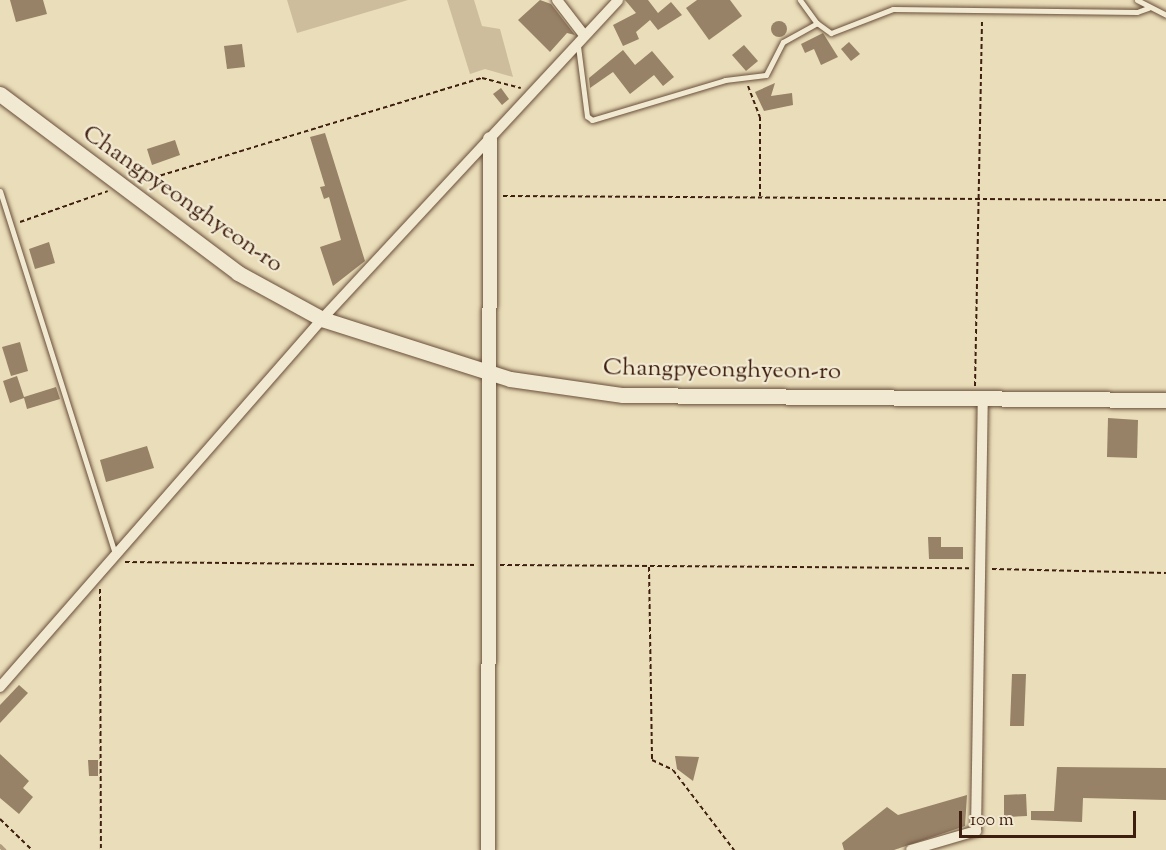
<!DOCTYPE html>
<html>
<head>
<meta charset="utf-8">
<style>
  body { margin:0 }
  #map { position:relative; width:1166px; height:850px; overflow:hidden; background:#eaddb9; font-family:"Sorts Mill Goudy",serif }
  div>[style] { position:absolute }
  .green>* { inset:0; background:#cdbd9c }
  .stream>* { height:4px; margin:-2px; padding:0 2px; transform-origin:2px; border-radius:2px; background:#b09c7f }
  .building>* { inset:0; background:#978167 }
  .round { border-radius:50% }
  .path>* { height:2px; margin-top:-1px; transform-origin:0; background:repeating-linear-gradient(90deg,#3e1e0e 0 4.5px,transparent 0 7.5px) }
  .roads { filter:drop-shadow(0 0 2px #694e39) drop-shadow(0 0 2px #694e39) }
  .service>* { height:5px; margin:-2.5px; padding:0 2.5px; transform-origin:2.5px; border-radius:2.5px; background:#f1e9d2 }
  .minor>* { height:10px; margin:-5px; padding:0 5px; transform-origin:5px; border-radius:5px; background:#f1e9d2 }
  .tertiary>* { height:14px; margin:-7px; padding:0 7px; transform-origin:7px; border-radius:7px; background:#f1e9d2 }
  .secondary>* { height:15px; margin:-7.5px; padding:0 7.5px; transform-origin:7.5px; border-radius:7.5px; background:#f1e9d2 }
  span { translate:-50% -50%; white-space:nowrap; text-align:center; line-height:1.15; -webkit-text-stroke:4.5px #f1e9d2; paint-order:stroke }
  .street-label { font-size:24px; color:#3e1e0e }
  .scale { position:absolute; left:959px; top:811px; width:177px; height:27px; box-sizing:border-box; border:3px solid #3e1e0e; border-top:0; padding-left:8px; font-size:18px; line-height:21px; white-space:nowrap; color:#3e1e0e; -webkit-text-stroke:4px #f1e9d2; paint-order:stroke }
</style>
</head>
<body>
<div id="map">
  <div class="green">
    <div style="clip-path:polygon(287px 0,408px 0,297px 33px)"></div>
    <div style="clip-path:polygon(447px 0,474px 0,482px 26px,500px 29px,513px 77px,485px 69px,470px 74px)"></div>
  </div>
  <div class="stream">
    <div style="left:0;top:846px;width:6px;rotate:45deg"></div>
  </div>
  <div class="building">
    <div style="clip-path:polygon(10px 0,43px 0,47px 14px,16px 22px)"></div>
    <div style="clip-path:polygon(540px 0,551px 4px,575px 35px,567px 33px,550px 52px,518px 20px)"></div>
    <div style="clip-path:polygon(625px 0,648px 0,658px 13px,671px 2px,682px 15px,658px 30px,650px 20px,636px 32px,639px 39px,623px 46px,613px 25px,636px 13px)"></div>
    <div style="clip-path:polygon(697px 0,730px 0,742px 16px,709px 40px,686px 8px)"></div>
    <div class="round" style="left:771px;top:21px;width:16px;height:16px"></div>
    <div style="clip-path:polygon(823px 33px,838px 57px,821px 65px,814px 49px,805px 53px,801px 44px)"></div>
    <div style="clip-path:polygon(849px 42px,860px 54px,851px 61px,841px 49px)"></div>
    <div style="clip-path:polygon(242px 44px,245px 67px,227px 69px,224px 46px)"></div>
    <div style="clip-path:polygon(744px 45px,758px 61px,746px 71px,732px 55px)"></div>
    <div style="clip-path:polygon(623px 50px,635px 65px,652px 51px,674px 77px,663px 86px,654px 75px,630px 94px,613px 72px,590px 88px,589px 78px)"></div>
    <div style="clip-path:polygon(775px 83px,771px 96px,792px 93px,793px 105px,764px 111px,755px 92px)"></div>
    <div style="clip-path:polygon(501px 88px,509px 99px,502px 105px,493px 94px)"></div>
    <div style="clip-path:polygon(325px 133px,365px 261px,333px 286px,320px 247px,341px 240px,329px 197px,324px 199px,320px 187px,325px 186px,310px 137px)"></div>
    <div style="clip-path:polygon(175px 140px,180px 155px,152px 165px,147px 149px)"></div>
    <div style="clip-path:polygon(49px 242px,55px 263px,35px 269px,29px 249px)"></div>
    <div style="clip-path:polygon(20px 342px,28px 371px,11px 376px,2px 347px)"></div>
    <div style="clip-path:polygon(17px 376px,24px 397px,56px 387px,60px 399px,27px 409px,24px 398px,10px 403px,3px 381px)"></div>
    <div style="clip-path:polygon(1108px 418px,1138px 420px,1137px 458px,1107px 457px)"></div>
    <div style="clip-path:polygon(147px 446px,154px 468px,106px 482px,100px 460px)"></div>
    <div style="clip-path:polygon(928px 537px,941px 537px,941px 547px,963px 547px,963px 559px,929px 559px)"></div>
    <div style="clip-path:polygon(1012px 674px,1026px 674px,1024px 726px,1010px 726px)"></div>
    <div style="clip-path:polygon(19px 685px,28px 693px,0 723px,0 705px)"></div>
    <div style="clip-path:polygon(0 754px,29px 781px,23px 788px,33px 797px,19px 814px,0 798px)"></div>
    <div style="clip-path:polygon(675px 756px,699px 757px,693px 781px,677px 769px)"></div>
    <div style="clip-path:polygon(88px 760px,98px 760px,98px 776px,89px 776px)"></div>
    <div style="clip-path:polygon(1057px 767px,1166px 768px,1166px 800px,1083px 798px,1082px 822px,1031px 820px,1031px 811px,1054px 811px)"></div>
    <div style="clip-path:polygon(1026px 794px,1027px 816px,1004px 817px,1004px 795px)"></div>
    <div style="clip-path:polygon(967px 795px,965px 826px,894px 850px,844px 850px,842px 843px,887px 807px,898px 815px)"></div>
  </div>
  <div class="path">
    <div style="left:748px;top:86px;width:33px;rotate:69deg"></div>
    <div style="left:760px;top:117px;width:80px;rotate:90deg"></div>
    <div style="left:139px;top:182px;width:358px;rotate:-16.9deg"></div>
    <div style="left:482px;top:78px;width:40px;rotate:14.4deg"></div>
    <div style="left:503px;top:196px;width:663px;rotate:0.35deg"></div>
    <div style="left:20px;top:222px;width:93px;rotate:-19.4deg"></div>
    <div style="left:975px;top:386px;width:367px;rotate:-88.9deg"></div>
    <div style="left:125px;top:562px;width:352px;rotate:0.5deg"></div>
    <div style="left:500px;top:565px;width:469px;rotate:0.4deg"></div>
    <div style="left:649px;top:567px;width:193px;rotate:89.1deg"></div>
    <div style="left:652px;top:760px;width:23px;rotate:25deg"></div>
    <div style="left:673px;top:770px;width:101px;rotate:52.7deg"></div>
    <div style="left:992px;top:569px;width:174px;rotate:1.3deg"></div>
    <div style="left:100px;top:589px;width:261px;rotate:89.8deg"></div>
    <div style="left:0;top:819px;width:45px;rotate:44.1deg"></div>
  </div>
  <div class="roads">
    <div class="service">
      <div style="left:800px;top:0;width:29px;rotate:54deg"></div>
      <div style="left:1137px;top:0;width:33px;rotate:27deg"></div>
      <div style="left:578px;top:46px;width:71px;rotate:82.7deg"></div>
      <div style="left:587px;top:116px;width:6px;rotate:39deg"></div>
      <div style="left:592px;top:120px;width:139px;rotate:-16.7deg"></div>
      <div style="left:725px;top:80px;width:41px;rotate:-7deg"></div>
      <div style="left:766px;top:75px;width:37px;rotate:-63deg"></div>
      <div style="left:783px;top:42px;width:39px;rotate:-29deg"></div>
      <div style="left:817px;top:23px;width:17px;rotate:36deg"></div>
      <div style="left:831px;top:33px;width:66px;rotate:-21.2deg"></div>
      <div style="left:893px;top:9px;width:244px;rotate:0.7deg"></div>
      <div style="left:1137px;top:12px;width:12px;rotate:-20deg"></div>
      <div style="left:0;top:191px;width:381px;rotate:72.4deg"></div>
    </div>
    <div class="minor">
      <div style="left:557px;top:0;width:44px;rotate:52.4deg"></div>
      <div style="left:0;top:687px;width:489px;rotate:-48.8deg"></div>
      <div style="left:322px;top:319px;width:435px;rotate:-47.1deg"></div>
      <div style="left:911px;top:850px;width:68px;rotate:-16.3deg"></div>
      <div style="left:976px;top:831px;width:435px;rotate:-89.1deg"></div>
    </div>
    <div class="tertiary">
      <div style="left:488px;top:850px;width:711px;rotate:-89.84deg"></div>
    </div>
    <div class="secondary">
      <div style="left:0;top:94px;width:298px;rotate:36.9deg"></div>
      <div style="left:238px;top:273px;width:96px;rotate:28.7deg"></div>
      <div style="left:322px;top:319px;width:197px;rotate:17.7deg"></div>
      <div style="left:510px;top:379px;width:114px;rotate:8.1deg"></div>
      <div style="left:623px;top:395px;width:543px;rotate:0.53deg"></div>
    </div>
  </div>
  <div class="street-label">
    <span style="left:182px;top:200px;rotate:35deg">Changpyeonghyeon-ro</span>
    <span style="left:722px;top:371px;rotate:1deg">Changpyeonghyeon-ro</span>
  </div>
  <div class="scale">100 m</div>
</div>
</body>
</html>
